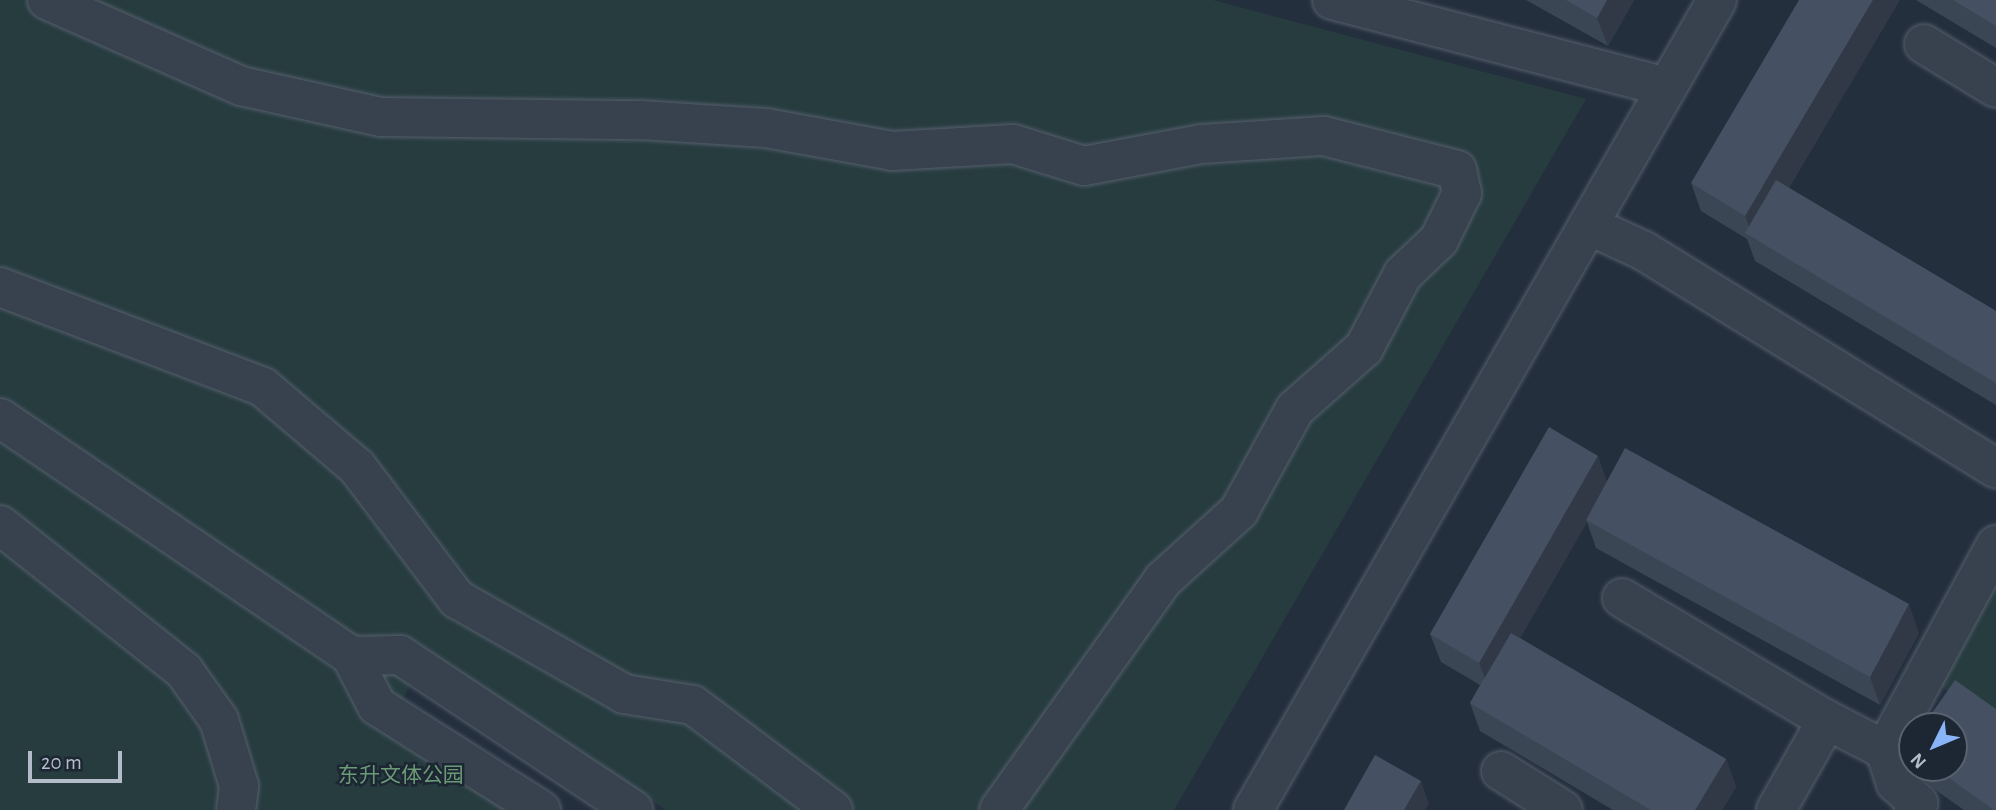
<!DOCTYPE html>
<html>
<head>
<meta charset="utf-8">
<style>
  body { margin:0 }
  #map { position:relative; width:1996px; height:810px; overflow:hidden; background:#242f3e; font-family:"Alegreya Sans","Noto Sans SC",sans-serif }
  div>[style] { position:absolute }
  .green>* { inset:0; background:#263c3f }
  .roads { filter:drop-shadow(0 0 2px #565f6c) drop-shadow(0 0 2px #565f6c) }
  .minor>* { height:38px; margin:-19px; padding:0 19px; transform-origin:19px; border-radius:19px; background:#38414e }
  .wall>* { inset:0; background:#3b4654 }
  .shaded-wall>* { inset:0; background:#303945 }
  .building>* { inset:0; background:#455162 }
  span { translate:-50% -50%; white-space:nowrap; text-align:center; line-height:1.15; -webkit-text-stroke:5px #1d2633; paint-order:stroke }
  .park-label { font-size:21px; color:#6b9a76 }
  .north { position:absolute; left:1898px; top:712px; width:70px; height:70px; box-sizing:border-box; background:#1d2633; border:2px solid #59626f; border-radius:50%; rotate:227deg; font-size:19px; font-weight:700; line-height:28px; text-align:center; color:#b4bcc9 }
  .north::after { content:''; display:block; margin:auto; width:24px; height:32px; background:#8ab4f8; clip-path:polygon(50% 0,100% 100%,50% 72%,0 100%) }
  .scale { position:absolute; left:28px; top:751px; width:94px; height:32px; box-sizing:border-box; border:4px solid #b4bcc9; border-top:0; padding-left:9px; font-size:21px; line-height:24px; white-space:nowrap; color:#b4bcc9; -webkit-text-stroke:5px #1d2633; paint-order:stroke }
</style>
</head>
<body>
<div id="map">
  <div class="green">
    <div style="clip-path:polygon(0 0,1213px 0,1586px 99px,1174px 810px,666px 810px,426px 656px,389px 725px,520px 810px,0 810px)"></div>
    <div style="clip-path:polygon(1996px 584px,1996px 723px,1940px 686px)"></div>
  </div>
  <div class="roads">
    <div class="minor">
      <div style="left:47px;top:0;width:212px;rotate:23.9deg"></div>
      <div style="left:241px;top:86px;width:143px;rotate:12.5deg"></div>
      <div style="left:381px;top:117px;width:260px;rotate:0.7deg"></div>
      <div style="left:641px;top:120px;width:125px;rotate:3.7deg"></div>
      <div style="left:766px;top:128px;width:128px;rotate:10.3deg"></div>
      <div style="left:892px;top:151px;width:121px;rotate:-3.3deg"></div>
      <div style="left:1013px;top:144px;width:74px;rotate:17.2deg"></div>
      <div style="left:1084px;top:166px;width:120px;rotate:-10.6deg"></div>
      <div style="left:1202px;top:144px;width:122px;rotate:-3.8deg"></div>
      <div style="left:1324px;top:136px;width:137px;rotate:14.3deg"></div>
      <div style="left:1457px;top:170px;width:24px;rotate:78deg"></div>
      <div style="left:1462px;top:193px;width:52px;rotate:116.1deg"></div>
      <div style="left:1439px;top:240px;width:50px;rotate:136.6deg"></div>
      <div style="left:1403px;top:274px;width:84px;rotate:117.8deg"></div>
      <div style="left:1364px;top:348px;width:92px;rotate:138.5deg"></div>
      <div style="left:1295px;top:409px;width:116px;rotate:118.8deg"></div>
      <div style="left:1239px;top:511px;width:103px;rotate:137.8deg"></div>
      <div style="left:1163px;top:580px;width:282px;rotate:125.5deg"></div>
      <div style="left:1332px;top:0;width:346px;rotate:14.6deg"></div>
      <div style="left:1924px;top:44px;width:84px;rotate:31.4deg"></div>
      <div style="left:1588px;top:225px;width:62px;rotate:24.9deg"></div>
      <div style="left:1644px;top:251px;width:414px;rotate:31.7deg"></div>
      <div style="left:0;top:287px;width:281px;rotate:20.8deg"></div>
      <div style="left:263px;top:387px;width:123px;rotate:40.4deg"></div>
      <div style="left:357px;top:467px;width:166px;rotate:52.9deg"></div>
      <div style="left:457px;top:599px;width:192px;rotate:29.6deg"></div>
      <div style="left:624px;top:694px;width:70px;rotate:9.1deg"></div>
      <div style="left:693px;top:705px;width:175px;rotate:36.9deg"></div>
      <div style="left:0;top:418px;width:424px;rotate:34.1deg"></div>
      <div style="left:0;top:525px;width:235px;rotate:38.4deg"></div>
      <div style="left:184px;top:671px;width:60px;rotate:54.5deg"></div>
      <div style="left:219px;top:720px;width:69px;rotate:73.1deg"></div>
      <div style="left:239px;top:786px;width:24px;rotate:97deg"></div>
      <div style="left:1622px;top:598px;width:239px;rotate:30.8deg"></div>
      <div style="left:1885px;top:750px;width:233px;rotate:-61.6deg"></div>
      <div style="left:1501px;top:771px;width:73px;rotate:32.2deg"></div>
      <div style="left:541px;top:810px;width:194px;rotate:-147.6deg"></div>
      <div style="left:377px;top:706px;width:56px;rotate:-117.5deg"></div>
      <div style="left:351px;top:656px;width:49px;rotate:-1.2deg"></div>
      <div style="left:400px;top:655px;width:280px;rotate:33.6deg"></div>
      <div style="left:1253px;top:810px;width:933px;rotate:-60.19deg"></div>
      <div style="left:1776px;top:810px;width:103px;rotate:-60.5deg"></div>
      <div style="left:1827px;top:720px;width:65px;rotate:27.3deg"></div>
      <div style="left:1885px;top:750px;width:35px;rotate:72deg"></div>
      <div style="left:1896px;top:783px;width:30px;rotate:42deg"></div>
      <div style="left:1918px;top:803px;width:8px;rotate:120deg"></div>
    </div>
  </div>
  <div class="wall">
    <div style="clip-path:polygon(1526px 0,1634px 0,1608px 46px)"></div>
    <div style="clip-path:polygon(1916px 0,1996px 0,1996px 48px)"></div>
    <div style="clip-path:polygon(1691px 183px,1789px 188px,1996px 311px,1996px 405px,1755px 261px,1747px 239px,1701px 211px)"></div>
    <div style="clip-path:polygon(1607px 481px,1919px 633px,1880px 705px,1596px 548px,1587px 522px,1520px 638px,1726px 759px,1736px 787px,1722px 810px,1613px 810px,1480px 731px,1470px 703px,1480px 685px,1441px 662px,1430px 634px)"></div>
    <div style="clip-path:polygon(1912px 741px,1912px 763px,1907px 749px)"></div>
    <div style="clip-path:polygon(1914px 768px,1954px 768px,1996px 810px,1964px 810px,1917px 777px)"></div>
  </div>
  <div class="shaded-wall">
    <div style="clip-path:polygon(1607px 0,1634px 0,1608px 46px,1597px 18px)"></div>
    <div style="clip-path:polygon(1873px 0,1900px 0,1758px 241px,1753px 238px,1745px 216px)"></div>
    <div style="clip-path:polygon(1598px 456px,1608px 484px,1586px 520px,1587px 522px,1490px 691px,1479px 663px)"></div>
    <div style="clip-path:polygon(1909px 604px,1919px 633px,1880px 705px,1870px 677px)"></div>
    <div style="clip-path:polygon(1726px 759px,1736px 787px,1722px 810px,1695px 810px)"></div>
    <div style="clip-path:polygon(1421px 781px,1429px 804px,1425px 810px,1404px 810px)"></div>
  </div>
  <div class="building">
    <div style="clip-path:polygon(1566px 0,1607px 0,1597px 18px)"></div>
    <div style="clip-path:polygon(1799px 0,1873px 0,1745px 216px,1691px 183px)"></div>
    <div style="clip-path:polygon(1953px 0,1996px 0,1996px 26px)"></div>
    <div style="clip-path:polygon(1776px 180px,1996px 311px,1996px 383px,1745px 233px)"></div>
    <div style="clip-path:polygon(1549px 427px,1598px 456px,1479px 663px,1430px 634px)"></div>
    <div style="clip-path:polygon(1625px 448px,1909px 604px,1870px 677px,1586px 520px)"></div>
    <div style="clip-path:polygon(1511px 633px,1726px 759px,1695px 810px,1651px 810px,1470px 703px)"></div>
    <div style="clip-path:polygon(1955px 680px,1996px 709px,1996px 810px,1994px 810px,1935px 768px,1954px 768px,1954px 726px,1923px 726px)"></div>
    <div style="clip-path:polygon(1912px 741px,1912px 752px,1907px 749px)"></div>
    <div style="clip-path:polygon(1375px 755px,1421px 781px,1404px 810px,1344px 810px)"></div>
  </div>
  <div class="park-label">
    <span style="left:401px;top:776px">东升文体公园</span>
  </div>
  <div class="north">N</div>
  <div class="scale">20 m</div>
</div>
</body>
</html>
